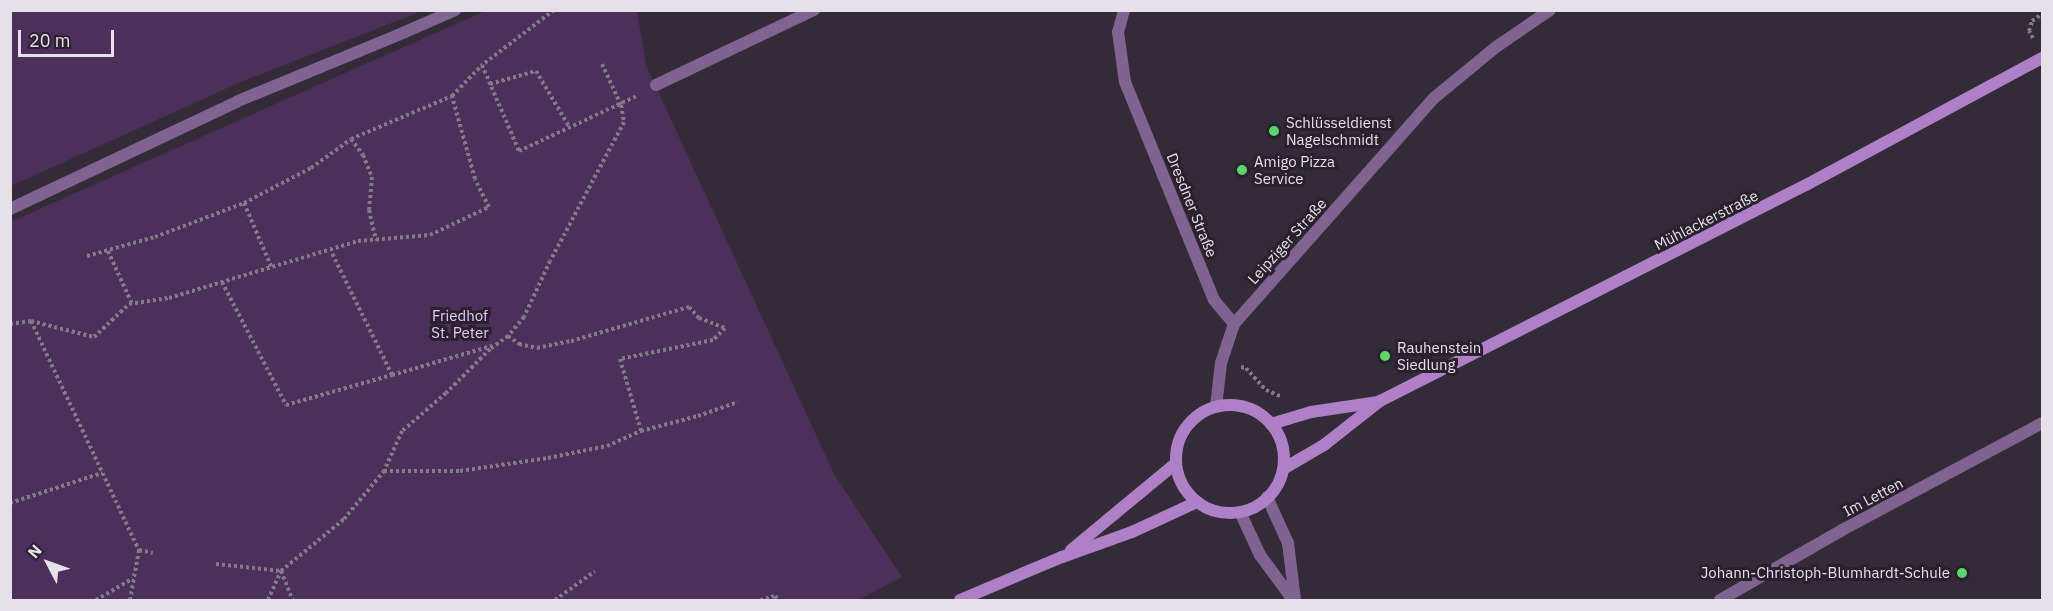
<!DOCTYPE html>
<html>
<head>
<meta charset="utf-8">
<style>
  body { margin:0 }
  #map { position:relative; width:2053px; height:611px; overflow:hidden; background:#332b37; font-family:"IBM Plex Sans",sans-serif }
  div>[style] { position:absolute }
  .green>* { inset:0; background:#4c2f5a }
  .path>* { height:4px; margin-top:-2px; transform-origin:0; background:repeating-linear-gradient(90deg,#827c86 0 3px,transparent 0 6px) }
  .lane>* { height:12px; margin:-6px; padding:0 6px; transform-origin:6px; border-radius:6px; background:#816391 }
  .street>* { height:12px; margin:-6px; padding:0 6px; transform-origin:6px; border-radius:6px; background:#816391 }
  .secondary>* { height:12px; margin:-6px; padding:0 6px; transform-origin:6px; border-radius:6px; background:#af7fc8 }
  .secondary>.ring { margin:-6px; padding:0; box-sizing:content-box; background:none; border:12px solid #af7fc8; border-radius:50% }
  .dots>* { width:16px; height:16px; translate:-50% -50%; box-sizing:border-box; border:3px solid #29212d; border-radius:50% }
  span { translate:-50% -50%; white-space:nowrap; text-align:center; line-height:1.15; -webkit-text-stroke:6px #29212d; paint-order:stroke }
  .poi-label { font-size:15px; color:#e6e1e9 }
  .left { translate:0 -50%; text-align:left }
  .right { translate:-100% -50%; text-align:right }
  .street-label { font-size:15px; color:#e6e1e9 }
  .park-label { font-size:15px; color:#e9c5fd }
  .frame { position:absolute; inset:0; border:12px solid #e6e1e9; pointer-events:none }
  .north { position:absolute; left:18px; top:533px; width:60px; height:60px; -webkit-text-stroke:4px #29212d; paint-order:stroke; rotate:311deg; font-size:16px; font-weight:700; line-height:24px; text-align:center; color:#e6e1e9 }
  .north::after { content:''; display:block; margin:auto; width:21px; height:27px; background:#e6e1e9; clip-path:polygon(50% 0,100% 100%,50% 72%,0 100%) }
  .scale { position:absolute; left:18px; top:30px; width:96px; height:27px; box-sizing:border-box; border:3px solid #e6e1e9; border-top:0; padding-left:8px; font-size:18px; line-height:21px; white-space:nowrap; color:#e6e1e9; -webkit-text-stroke:4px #29212d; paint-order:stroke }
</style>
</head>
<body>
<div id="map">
  <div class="green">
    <div style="clip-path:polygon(10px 11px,11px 10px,422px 11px,241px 82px,11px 186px)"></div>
    <div style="clip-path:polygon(485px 11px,637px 11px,646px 65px,834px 474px,902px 577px,858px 600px,11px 600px,10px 222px)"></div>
  </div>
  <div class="path">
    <div style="left:554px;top:10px;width:91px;rotate:142.6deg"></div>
    <div style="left:482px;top:65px;width:94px;rotate:66.7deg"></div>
    <div style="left:519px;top:151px;width:130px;rotate:-25deg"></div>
    <div style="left:2033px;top:38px;width:8px;rotate:-120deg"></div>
    <div style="left:2029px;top:31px;width:10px;rotate:-73deg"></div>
    <div style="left:2032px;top:21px;width:12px;rotate:-35deg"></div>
    <div style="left:602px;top:64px;width:45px;rotate:65.1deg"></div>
    <div style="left:621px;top:105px;width:17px;rotate:80deg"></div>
    <div style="left:624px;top:122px;width:157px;rotate:118deg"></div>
    <div style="left:550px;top:261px;width:62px;rotate:114.9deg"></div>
    <div style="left:524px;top:317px;width:25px;rotate:130deg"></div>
    <div style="left:508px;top:336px;width:14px;rotate:36deg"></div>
    <div style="left:519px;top:344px;width:18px;rotate:13deg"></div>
    <div style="left:537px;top:348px;width:35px;rotate:-12deg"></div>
    <div style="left:571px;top:341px;width:123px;rotate:-16.1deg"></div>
    <div style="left:689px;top:307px;width:15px;rotate:48deg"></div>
    <div style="left:699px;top:318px;width:28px;rotate:21deg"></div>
    <div style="left:725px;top:328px;width:17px;rotate:135deg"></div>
    <div style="left:713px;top:340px;width:95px;rotate:168.5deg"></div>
    <div style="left:620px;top:359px;width:75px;rotate:73.7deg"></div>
    <div style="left:641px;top:431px;width:59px;rotate:-14.7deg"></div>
    <div style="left:698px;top:416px;width:42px;rotate:-19.3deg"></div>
    <div style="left:490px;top:84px;width:48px;rotate:-15.8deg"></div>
    <div style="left:536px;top:71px;width:66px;rotate:59.2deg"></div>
    <div style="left:351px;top:139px;width:20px;rotate:53deg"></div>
    <div style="left:363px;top:155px;width:24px;rotate:68deg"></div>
    <div style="left:372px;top:177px;width:33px;rotate:95deg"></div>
    <div style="left:369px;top:210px;width:31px;rotate:77deg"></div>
    <div style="left:244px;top:203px;width:69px;rotate:66.8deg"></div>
    <div style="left:108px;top:251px;width:58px;rotate:65.6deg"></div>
    <div style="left:87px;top:256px;width:71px;rotate:-15.6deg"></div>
    <div style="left:155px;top:237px;width:95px;rotate:-20.9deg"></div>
    <div style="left:244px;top:203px;width:76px;rotate:-27.6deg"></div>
    <div style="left:311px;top:168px;width:49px;rotate:-35.9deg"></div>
    <div style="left:351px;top:139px;width:110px;rotate:-23.1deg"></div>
    <div style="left:452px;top:96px;width:43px;rotate:-45.9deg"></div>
    <div style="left:222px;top:282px;width:139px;rotate:62.5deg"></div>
    <div style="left:286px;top:405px;width:110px;rotate:-15.8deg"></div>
    <div style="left:392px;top:375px;width:138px;rotate:-116.2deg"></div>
    <div style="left:31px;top:321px;width:65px;rotate:14.3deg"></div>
    <div style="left:94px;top:337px;width:48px;rotate:-43.3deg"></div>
    <div style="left:129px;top:304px;width:40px;rotate:-8.5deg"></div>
    <div style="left:169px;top:298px;width:197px;rotate:-16.8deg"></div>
    <div style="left:358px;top:241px;width:72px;rotate:-4.8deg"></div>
    <div style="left:430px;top:235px;width:65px;rotate:-25.4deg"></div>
    <div style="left:489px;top:207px;width:31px;rotate:-117deg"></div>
    <div style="left:475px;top:179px;width:86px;rotate:-105.5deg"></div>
    <div style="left:10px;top:324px;width:21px;rotate:-8deg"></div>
    <div style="left:31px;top:321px;width:253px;rotate:64.8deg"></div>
    <div style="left:139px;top:550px;width:51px;rotate:100.2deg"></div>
    <div style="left:508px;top:336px;width:22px;rotate:144deg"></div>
    <div style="left:490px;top:349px;width:62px;rotate:135deg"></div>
    <div style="left:446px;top:393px;width:58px;rotate:139.2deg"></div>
    <div style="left:402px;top:431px;width:44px;rotate:114.2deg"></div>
    <div style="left:384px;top:471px;width:76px"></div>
    <div style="left:460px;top:471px;width:89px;rotate:-8.4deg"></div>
    <div style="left:548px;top:458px;width:60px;rotate:-11.5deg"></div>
    <div style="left:607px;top:446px;width:37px;rotate:-24deg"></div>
    <div style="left:1241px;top:367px;width:5px;rotate:11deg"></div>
    <div style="left:1246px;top:368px;width:30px;rotate:48deg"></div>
    <div style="left:1266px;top:390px;width:17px;rotate:24deg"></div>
    <div style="left:392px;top:375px;width:104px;rotate:-16.2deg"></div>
    <div style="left:10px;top:503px;width:97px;rotate:-18.1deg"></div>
    <div style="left:139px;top:550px;width:14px;rotate:12deg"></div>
    <div style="left:216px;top:564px;width:65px;rotate:6.1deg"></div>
    <div style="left:281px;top:571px;width:31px;rotate:68deg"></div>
    <div style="left:96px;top:600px;width:42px;rotate:-30.3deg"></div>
    <div style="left:268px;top:600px;width:32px;rotate:-66deg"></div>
    <div style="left:281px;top:571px;width:82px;rotate:-39.5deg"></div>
    <div style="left:344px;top:519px;width:62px;rotate:-50.2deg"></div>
    <div style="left:555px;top:600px;width:49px;rotate:-35.9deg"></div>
    <div style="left:760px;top:600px;width:16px;rotate:-15deg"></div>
    <div style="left:775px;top:596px;width:6px;rotate:45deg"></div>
  </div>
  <div class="lane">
    <div style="left:656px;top:85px;width:175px;rotate:-25.4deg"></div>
    <div style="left:10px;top:209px;width:252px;rotate:-25.3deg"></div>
    <div style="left:238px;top:101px;width:181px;rotate:-22.4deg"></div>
  </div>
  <div class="street">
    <div style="left:1124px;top:10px;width:23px;rotate:105deg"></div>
    <div style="left:1118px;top:32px;width:50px;rotate:82deg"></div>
    <div style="left:1125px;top:82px;width:235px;rotate:67.8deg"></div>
    <div style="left:1214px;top:300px;width:31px;rotate:50deg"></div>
    <div style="left:1234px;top:324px;width:41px;rotate:108.4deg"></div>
    <div style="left:1221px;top:363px;width:44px;rotate:96.5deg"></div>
    <div style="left:405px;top:32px;width:55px;rotate:-23.7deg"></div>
    <div style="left:1234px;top:324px;width:302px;rotate:-48.5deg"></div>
    <div style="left:1434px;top:98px;width:80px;rotate:-39.4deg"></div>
    <div style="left:1496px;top:47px;width:65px;rotate:-34.4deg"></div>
    <div style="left:1267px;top:497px;width:51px;rotate:65.5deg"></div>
    <div style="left:1288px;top:543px;width:57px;rotate:83deg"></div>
    <div style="left:1240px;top:512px;width:47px;rotate:65.1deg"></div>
    <div style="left:1260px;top:555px;width:56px;rotate:53.7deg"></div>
    <div style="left:1720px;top:600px;width:141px;rotate:-29.8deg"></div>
    <div style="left:1842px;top:530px;width:227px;rotate:-28.1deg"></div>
  </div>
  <div class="secondary">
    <div class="ring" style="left:1176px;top:405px;width:96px;height:96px"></div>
    <div style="left:1271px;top:424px;width:42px;rotate:-16.7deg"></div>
    <div style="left:1311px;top:412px;width:68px;rotate:-8.5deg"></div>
    <div style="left:1283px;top:469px;width:48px;rotate:-30.3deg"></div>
    <div style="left:1324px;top:445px;width:71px;rotate:-38.2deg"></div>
    <div style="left:1380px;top:401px;width:478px;rotate:-26.9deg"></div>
    <div style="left:1806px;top:185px;width:268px;rotate:-28.3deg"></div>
    <div style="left:1071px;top:550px;width:136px;rotate:-39.6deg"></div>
    <div style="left:960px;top:600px;width:111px;rotate:-22.9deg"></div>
    <div style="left:1062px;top:557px;width:74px;rotate:-19.7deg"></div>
    <div style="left:1132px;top:532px;width:72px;rotate:-24.8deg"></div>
  </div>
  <div class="dots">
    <div style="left:1274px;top:131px;background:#5dd56c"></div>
    <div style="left:1242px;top:170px;background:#5dd56c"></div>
    <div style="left:1385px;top:356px;background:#5dd56c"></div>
    <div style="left:1962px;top:573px;background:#5dd56c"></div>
  </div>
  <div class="poi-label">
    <span class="left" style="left:1286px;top:131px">Schlüsseldienst<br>Nagelschmidt</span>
    <span class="left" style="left:1254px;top:170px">Amigo Pizza<br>Service</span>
    <span class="left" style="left:1397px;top:356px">Rauhenstein<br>Siedlung</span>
    <span class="right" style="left:1950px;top:573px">Johann-Christoph-Blumhardt-Schule</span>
  </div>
  <div class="street-label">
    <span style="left:1192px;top:205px;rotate:68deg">Dresdner Straße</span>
    <span style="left:1706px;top:220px;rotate:-27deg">Mühlackerstraße</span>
    <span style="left:1287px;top:241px;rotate:-48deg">Leipziger Straße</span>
    <span style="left:1873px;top:497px;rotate:-28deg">Im Letten</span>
  </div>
  <div class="park-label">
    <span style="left:460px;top:324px">Friedhof<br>St. Peter</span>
  </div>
  <div class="frame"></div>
  <div class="north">N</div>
  <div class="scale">20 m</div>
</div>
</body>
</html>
